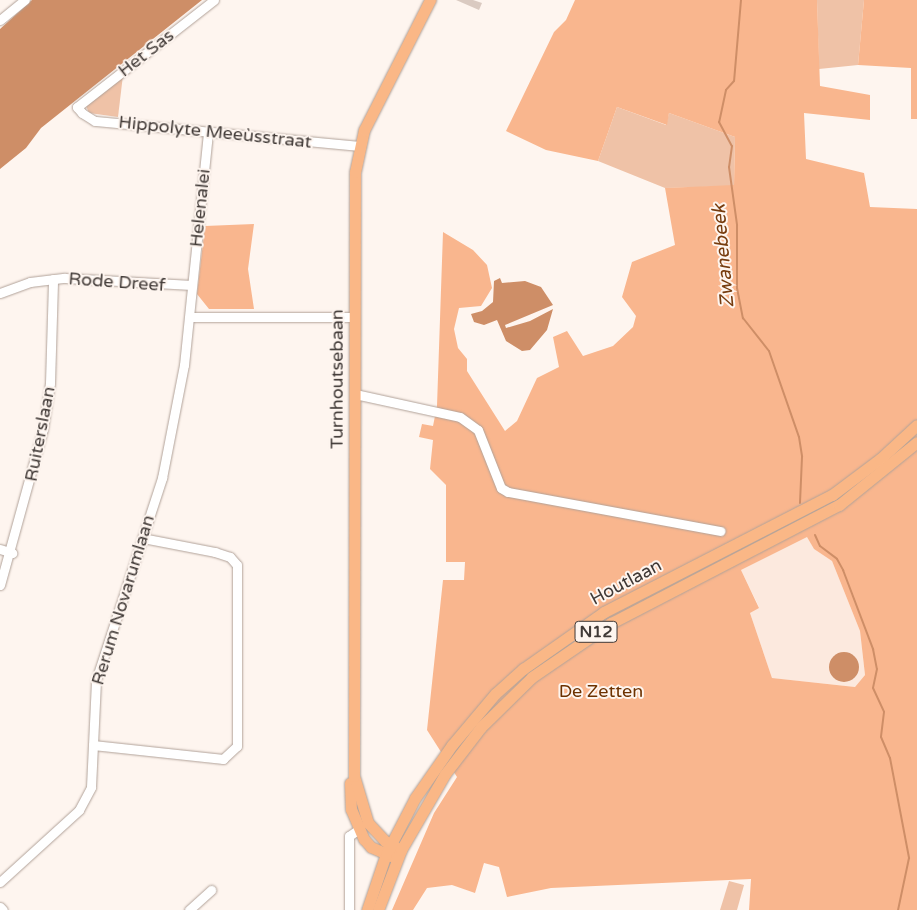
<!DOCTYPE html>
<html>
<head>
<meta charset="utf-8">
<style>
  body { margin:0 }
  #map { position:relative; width:917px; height:910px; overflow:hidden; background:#fef5ef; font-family:"Varela Round",sans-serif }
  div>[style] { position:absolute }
  .built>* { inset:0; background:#fce9de }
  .green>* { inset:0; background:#efc2a7 }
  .forest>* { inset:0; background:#f9b68e }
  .water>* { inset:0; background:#ce8e67 }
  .round { border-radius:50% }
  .stream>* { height:2px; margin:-1px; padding:0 1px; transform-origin:1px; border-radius:1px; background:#ce8e67 }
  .building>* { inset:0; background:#dacac1 }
  .roads { filter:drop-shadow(0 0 1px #b1a299) drop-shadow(0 0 1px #b1a299) }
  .minor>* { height:9px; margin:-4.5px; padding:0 4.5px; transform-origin:4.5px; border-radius:4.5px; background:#fff }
  .major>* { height:11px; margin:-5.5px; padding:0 5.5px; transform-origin:5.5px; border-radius:5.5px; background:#fab786 }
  span { translate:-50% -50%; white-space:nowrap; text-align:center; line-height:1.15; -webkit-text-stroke:4px #fef5ef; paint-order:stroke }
  .shield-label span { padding:1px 4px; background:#fef5ef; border:1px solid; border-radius:4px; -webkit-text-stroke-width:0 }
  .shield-label { font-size:16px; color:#403936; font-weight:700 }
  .street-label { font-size:18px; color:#403936 }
  .park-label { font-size:18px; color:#6d3200 }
  .water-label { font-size:19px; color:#773c0e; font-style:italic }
</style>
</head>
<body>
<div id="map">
  <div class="built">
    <div style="clip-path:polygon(807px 536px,814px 549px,832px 561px,860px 631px,865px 675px,855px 687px,772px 678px,750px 613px,759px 607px,741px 570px)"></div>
  </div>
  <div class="green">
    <div style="clip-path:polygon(817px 0,864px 0,858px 65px,819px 69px)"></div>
    <div style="clip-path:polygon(123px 75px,118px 117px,89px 113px,86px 106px)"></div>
    <div style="clip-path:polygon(617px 107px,666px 125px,669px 113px,735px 137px,734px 186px,665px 188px,598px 161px)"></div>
    <div style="clip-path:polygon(729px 881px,744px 885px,737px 910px,720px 910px)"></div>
  </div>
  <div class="forest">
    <div style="clip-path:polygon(evenodd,575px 0,817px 0,820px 86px,870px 95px,870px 120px,804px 113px,806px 159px,864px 173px,870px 207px,917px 209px,917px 910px,749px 910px,751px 879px,551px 888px,507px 897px,499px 867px,484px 863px,475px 893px,452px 885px,427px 888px,413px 910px,392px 910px,434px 813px,457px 777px,427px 730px,443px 580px,464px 580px,465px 562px,446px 562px,446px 485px,430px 469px,433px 440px,419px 437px,422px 424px,433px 426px,437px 406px,443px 232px,473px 250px,487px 265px,492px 288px,481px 306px,459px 308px,454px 329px,458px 348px,467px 359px,467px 371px,505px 431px,517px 421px,537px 378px,559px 367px,553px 337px,567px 331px,583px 356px,613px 346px,633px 327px,636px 316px,622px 297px,632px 262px,675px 245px,665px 188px,734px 185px,735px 137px,669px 113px,667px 125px,617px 107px,598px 161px,546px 150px,506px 131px,554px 32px,566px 20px,575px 0,807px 537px,814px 549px,832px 561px,860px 631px,865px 675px,855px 687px,772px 678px,750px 613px,759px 608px,741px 570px,807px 537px)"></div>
    <div style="clip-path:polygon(864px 0,917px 0,917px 119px,911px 119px,911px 68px,858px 65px)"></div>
    <div style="clip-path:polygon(254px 224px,248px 269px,254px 309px,209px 309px,197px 294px,205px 226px)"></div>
  </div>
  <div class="water">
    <div style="clip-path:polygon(32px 0,202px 0,41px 128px,26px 148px,0 169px,0 29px)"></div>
    <div style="clip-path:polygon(500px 278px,502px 283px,525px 281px,541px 287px,553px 305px,505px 325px,506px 328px,530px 321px,553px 309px,547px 330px,530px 350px,522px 351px,506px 341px,497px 320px,484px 325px,474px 322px,471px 314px,482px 311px,493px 302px,494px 281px)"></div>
    <div class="round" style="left:829px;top:652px;width:30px;height:30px"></div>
  </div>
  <div class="stream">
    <div style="left:741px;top:0;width:81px;rotate:94.9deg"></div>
    <div style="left:734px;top:81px;width:12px;rotate:132deg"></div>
    <div style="left:726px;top:90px;width:33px;rotate:102deg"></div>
    <div style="left:719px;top:122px;width:27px;rotate:62deg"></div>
    <div style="left:732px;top:146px;width:21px;rotate:98deg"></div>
    <div style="left:729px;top:167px;width:59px;rotate:82.1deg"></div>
    <div style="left:737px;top:225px;width:63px;rotate:90deg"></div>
    <div style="left:737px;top:288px;width:31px;rotate:79deg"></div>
    <div style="left:743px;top:318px;width:42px;rotate:51.8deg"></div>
    <div style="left:769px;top:351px;width:91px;rotate:70.8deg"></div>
    <div style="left:799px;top:437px;width:20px;rotate:81deg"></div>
    <div style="left:802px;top:457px;width:46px;rotate:92.5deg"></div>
    <div style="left:815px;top:535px;width:12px;rotate:66deg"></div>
    <div style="left:820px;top:546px;width:21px;rotate:37deg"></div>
    <div style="left:837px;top:559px;width:13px;rotate:61deg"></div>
    <div style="left:843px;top:570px;width:85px;rotate:69.2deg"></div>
    <div style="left:873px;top:649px;width:20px;rotate:79deg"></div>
    <div style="left:877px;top:669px;width:19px;rotate:102deg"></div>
    <div style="left:873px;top:688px;width:26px;rotate:65deg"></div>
    <div style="left:884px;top:712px;width:25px;rotate:97deg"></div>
    <div style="left:881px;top:737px;width:23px;rotate:67deg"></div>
    <div style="left:890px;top:758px;width:102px;rotate:79.2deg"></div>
    <div style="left:909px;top:858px;width:53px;rotate:101.9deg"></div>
  </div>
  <div class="building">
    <div style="clip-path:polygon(456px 0,473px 0,482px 3px,479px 10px)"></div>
  </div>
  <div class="roads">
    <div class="minor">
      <div style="left:214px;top:0;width:174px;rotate:142deg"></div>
      <div style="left:77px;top:107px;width:8px;rotate:50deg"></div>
      <div style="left:82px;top:113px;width:15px;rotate:32deg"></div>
      <div style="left:95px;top:121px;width:264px;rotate:5.4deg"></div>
      <div style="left:0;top:20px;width:32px;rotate:-39deg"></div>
      <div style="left:0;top:293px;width:32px;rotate:-20deg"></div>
      <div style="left:30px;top:282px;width:35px;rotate:-7deg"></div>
      <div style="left:65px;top:278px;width:127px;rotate:3.2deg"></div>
      <div style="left:190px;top:317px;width:164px"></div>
      <div style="left:355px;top:394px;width:107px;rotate:12.4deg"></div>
      <div style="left:460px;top:417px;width:22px;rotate:36deg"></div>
      <div style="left:478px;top:430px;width:62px;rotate:68.4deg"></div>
      <div style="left:501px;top:488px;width:8px;rotate:30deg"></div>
      <div style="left:508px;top:492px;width:216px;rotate:10.4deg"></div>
      <div style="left:0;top:549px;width:13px;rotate:18deg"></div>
      <div style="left:0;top:585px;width:162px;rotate:-74.6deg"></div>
      <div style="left:43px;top:429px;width:47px;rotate:-81.3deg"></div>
      <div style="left:50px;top:383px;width:104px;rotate:-88.3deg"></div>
      <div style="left:93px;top:745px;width:131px;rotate:6.1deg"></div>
      <div style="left:223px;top:759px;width:19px;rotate:-43deg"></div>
      <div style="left:237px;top:746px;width:181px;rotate:-90deg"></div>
      <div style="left:237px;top:565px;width:11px;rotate:-131deg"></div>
      <div style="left:230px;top:557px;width:16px;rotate:-162deg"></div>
      <div style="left:215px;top:552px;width:74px;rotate:-169.1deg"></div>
      <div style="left:0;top:882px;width:107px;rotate:-42.3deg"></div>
      <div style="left:79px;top:810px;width:26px;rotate:-62deg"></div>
      <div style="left:91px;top:787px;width:107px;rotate:-87.3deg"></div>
      <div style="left:96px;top:680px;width:213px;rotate:-71.9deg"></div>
      <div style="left:162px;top:478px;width:115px;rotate:-79deg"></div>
      <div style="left:184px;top:365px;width:235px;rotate:-84.1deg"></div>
      <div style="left:0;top:907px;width:4px;rotate:45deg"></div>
      <div style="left:189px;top:910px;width:30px;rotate:-42deg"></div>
      <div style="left:349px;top:910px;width:74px;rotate:-90deg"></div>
      <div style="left:349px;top:836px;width:12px;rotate:-35deg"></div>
    </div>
    <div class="major">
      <div style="left:350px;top:783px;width:26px;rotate:88deg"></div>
      <div style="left:351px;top:809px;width:33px;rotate:67deg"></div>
      <div style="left:364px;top:839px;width:11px;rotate:49deg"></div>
      <div style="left:371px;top:847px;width:24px;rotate:24deg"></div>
      <div style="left:401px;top:850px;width:18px;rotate:-151deg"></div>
      <div style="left:385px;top:841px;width:25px;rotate:-133deg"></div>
      <div style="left:368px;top:823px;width:49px;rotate:-106.6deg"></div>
      <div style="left:354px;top:776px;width:604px;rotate:-89.91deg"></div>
      <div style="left:355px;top:172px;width:43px;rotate:-77.9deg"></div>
      <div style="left:364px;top:130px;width:146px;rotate:-63.1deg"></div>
      <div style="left:367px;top:910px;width:59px;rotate:-71.3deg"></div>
      <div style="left:386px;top:854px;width:63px;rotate:-62.6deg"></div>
      <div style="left:415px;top:798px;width:65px;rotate:-55.1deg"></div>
      <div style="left:452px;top:745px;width:67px;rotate:-49.9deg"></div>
      <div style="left:495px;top:694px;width:38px;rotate:-42deg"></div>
      <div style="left:523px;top:669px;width:99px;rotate:-35.1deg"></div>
      <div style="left:604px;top:612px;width:256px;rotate:-27.2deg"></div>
      <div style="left:832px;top:495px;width:60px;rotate:-36.9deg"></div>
      <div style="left:880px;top:459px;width:50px;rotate:-42.6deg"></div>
      <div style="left:378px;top:910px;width:64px;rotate:-69deg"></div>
      <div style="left:401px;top:850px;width:88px;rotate:-59.9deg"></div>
      <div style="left:445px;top:774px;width:59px;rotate:-52.5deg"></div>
      <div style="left:481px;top:727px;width:71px;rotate:-44.4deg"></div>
      <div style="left:532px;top:677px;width:96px;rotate:-34.4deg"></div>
      <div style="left:611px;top:623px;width:257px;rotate:-27.4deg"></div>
      <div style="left:839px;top:505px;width:100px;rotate:-38.9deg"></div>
    </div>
  </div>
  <div class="shield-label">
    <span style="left:596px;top:632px">N12</span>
  </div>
  <div class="street-label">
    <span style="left:146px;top:53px;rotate:-38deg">Het Sas</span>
    <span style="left:215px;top:132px;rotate:6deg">Hippolyte Meeùsstraat</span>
    <span style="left:200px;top:208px;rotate:-84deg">Helenalei</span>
    <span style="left:117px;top:282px;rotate:4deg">Rode Dreef</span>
    <span style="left:337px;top:379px;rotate:-90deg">Turnhoutsebaan</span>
    <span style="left:40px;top:434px;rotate:-79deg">Ruiterslaan</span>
    <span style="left:626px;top:582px;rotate:-28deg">Houtlaan</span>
    <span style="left:123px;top:600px;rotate:-73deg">Rerum Novarumlaan</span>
  </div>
  <div class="park-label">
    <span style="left:601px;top:691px">De Zetten</span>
  </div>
  <div class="water-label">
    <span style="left:724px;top:256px;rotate:-95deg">Zwanebeek</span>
  </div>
</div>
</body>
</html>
